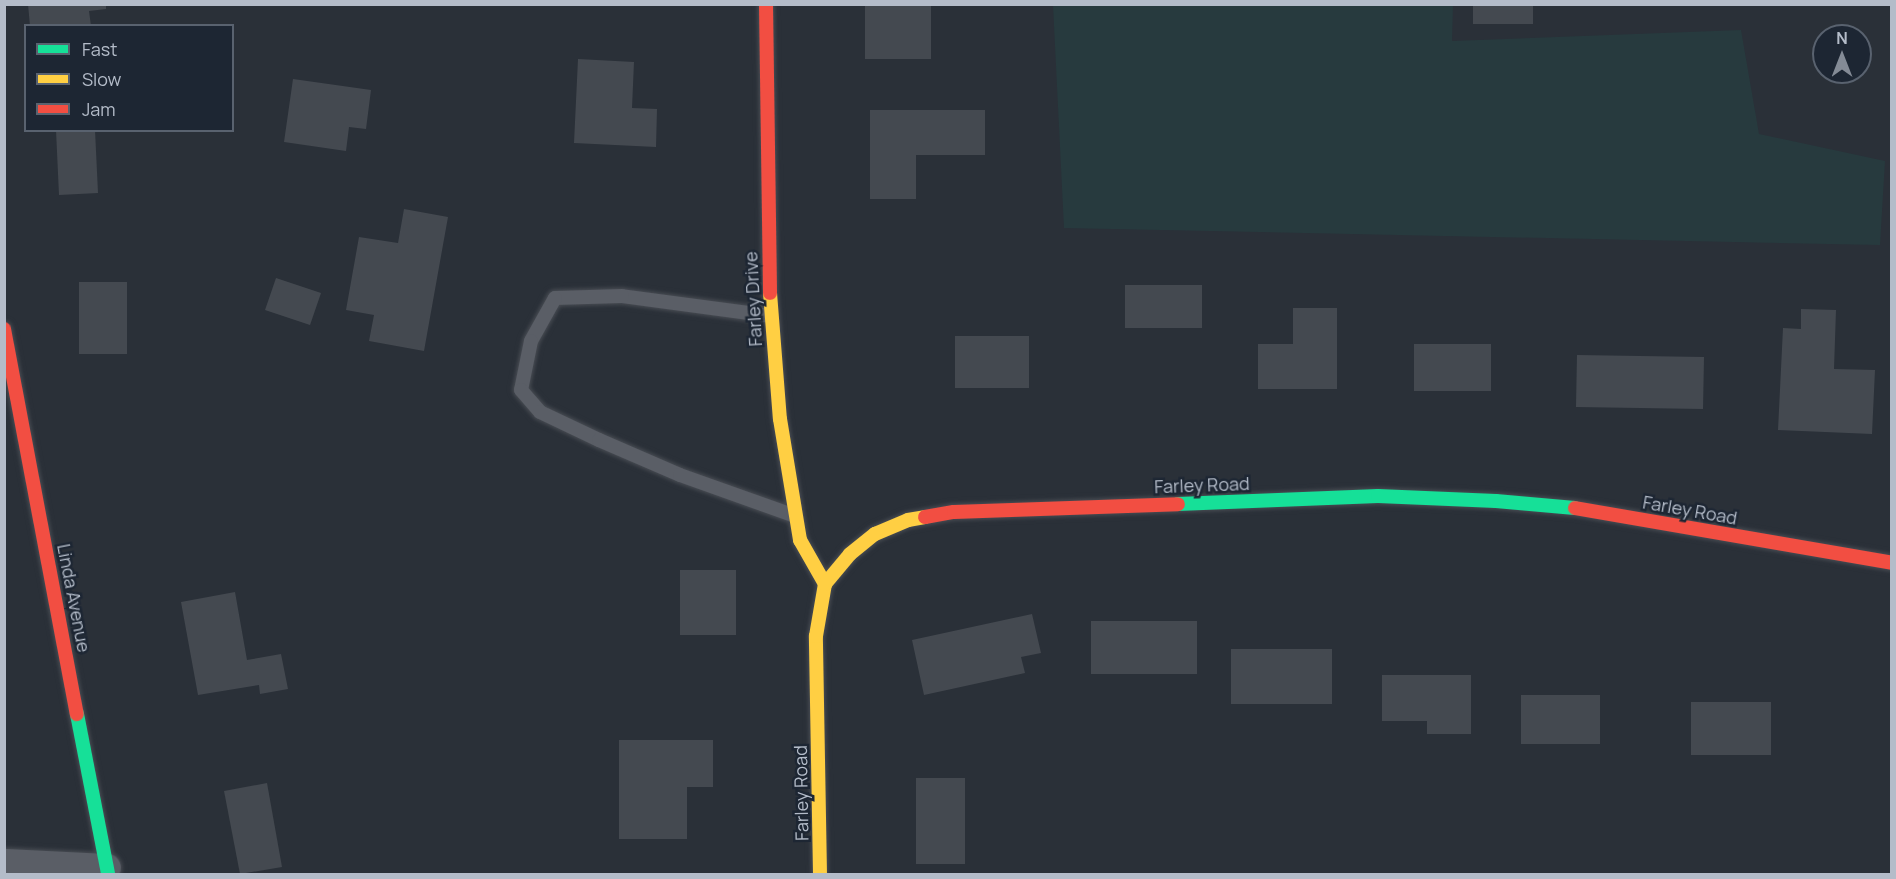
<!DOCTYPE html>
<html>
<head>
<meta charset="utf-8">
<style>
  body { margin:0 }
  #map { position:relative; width:1896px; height:879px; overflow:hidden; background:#2a3038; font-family:Manrope,sans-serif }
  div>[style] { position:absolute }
  .green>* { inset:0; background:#273a3e }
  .building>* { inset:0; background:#444950 }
  .roads { filter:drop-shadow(0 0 2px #484c53) drop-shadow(0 0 2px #484c53) }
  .lane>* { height:14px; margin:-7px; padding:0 7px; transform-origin:7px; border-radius:7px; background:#5a5e66 }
  .street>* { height:27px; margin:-13.5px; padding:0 13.5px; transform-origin:13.5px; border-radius:13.5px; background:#5a5e66 }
  .fast>* { height:14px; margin:-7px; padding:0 7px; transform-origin:7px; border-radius:7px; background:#16e098 }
  .slow>* { height:14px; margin:-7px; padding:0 7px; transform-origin:7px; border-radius:7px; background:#ffcf43 }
  .jam>* { height:14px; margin:-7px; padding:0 7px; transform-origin:7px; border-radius:7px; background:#f24e42 }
  span { translate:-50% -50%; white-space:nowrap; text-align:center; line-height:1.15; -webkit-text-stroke:5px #1d2633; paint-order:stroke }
  .street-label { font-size:18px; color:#b4bcc9 }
  .frame { position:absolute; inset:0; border:6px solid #b4bcc9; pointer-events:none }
  .legend { position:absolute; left:24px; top:24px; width:210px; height:108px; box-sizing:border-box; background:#1d2633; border:2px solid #59626f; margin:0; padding:8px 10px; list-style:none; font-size:18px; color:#b4bcc9 }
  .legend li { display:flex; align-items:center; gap:12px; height:30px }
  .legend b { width:30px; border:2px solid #59626f }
  .north { position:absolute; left:1812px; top:24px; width:60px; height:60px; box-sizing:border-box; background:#1d2633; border:2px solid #59626f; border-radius:50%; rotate:0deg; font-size:16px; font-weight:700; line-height:24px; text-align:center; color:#b4bcc9 }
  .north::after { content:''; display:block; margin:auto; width:21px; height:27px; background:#848b96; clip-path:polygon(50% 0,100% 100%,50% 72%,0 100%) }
</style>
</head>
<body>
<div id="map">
  <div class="green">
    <div style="clip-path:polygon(1053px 5px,1453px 5px,1452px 41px,1741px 30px,1759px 134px,1885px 161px,1880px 245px,1064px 228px)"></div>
  </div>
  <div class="building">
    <div style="clip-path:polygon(28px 4px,106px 4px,106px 9px,89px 11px,91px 26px,30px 26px)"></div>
    <div style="clip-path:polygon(865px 4px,931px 4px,931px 59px,865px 59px)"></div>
    <div style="clip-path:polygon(1473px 4px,1533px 4px,1533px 24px,1473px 24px)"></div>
    <div style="clip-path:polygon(578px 59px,634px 62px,632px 108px,657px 109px,656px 147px,574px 143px)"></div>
    <div style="clip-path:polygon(293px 79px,371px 90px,366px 129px,349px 127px,346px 151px,284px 142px)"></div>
    <div style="clip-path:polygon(870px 110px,985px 110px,985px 155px,916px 155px,916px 199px,870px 199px)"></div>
    <div style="clip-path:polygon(56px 130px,95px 130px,98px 193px,59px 195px)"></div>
    <div style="clip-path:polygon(404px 209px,448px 217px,424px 351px,369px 341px,374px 315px,346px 310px,359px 237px,398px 243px)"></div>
    <div style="clip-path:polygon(276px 278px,321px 293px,310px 325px,265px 310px)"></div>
    <div style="clip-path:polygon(79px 282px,127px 282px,127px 354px,79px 354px)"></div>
    <div style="clip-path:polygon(1125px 285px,1202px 285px,1202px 328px,1125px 328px)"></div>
    <div style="clip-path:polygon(1293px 308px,1337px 308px,1337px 389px,1258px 389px,1258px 344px,1293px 344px)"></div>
    <div style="clip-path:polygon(1801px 309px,1836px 310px,1834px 369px,1875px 370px,1872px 434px,1778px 430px,1783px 328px,1801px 329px)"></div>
    <div style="clip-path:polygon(955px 336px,1029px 336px,1029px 388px,955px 388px)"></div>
    <div style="clip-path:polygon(1414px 344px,1491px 344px,1491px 391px,1414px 391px)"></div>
    <div style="clip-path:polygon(1577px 355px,1704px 357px,1703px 409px,1576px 407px)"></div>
    <div style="clip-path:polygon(680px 570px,736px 570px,736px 635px,680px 635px)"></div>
    <div style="clip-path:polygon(235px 592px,247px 660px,281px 654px,288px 689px,260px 694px,259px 685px,198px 695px,181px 602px)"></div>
    <div style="clip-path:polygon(1032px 614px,1041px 653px,1021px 657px,1025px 673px,924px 695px,912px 640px)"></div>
    <div style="clip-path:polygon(1091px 621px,1197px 621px,1197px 674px,1091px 674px)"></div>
    <div style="clip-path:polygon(1231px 649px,1332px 649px,1332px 704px,1231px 704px)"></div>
    <div style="clip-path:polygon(1382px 675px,1471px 675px,1471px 734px,1427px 734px,1427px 721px,1382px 721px)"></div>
    <div style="clip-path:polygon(1521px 695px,1600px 695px,1600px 744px,1521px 744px)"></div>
    <div style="clip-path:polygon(1691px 702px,1771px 702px,1771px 755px,1691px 755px)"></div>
    <div style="clip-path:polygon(619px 740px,713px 740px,713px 787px,687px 787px,687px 839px,619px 839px)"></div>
    <div style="clip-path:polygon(916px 778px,965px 778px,965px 864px,916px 864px)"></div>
    <div style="clip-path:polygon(267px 783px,282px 867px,240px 874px,224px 791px)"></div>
  </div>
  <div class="roads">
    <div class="lane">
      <div style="left:771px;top:316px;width:150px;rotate:-172.4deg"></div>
      <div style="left:622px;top:296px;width:67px;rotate:178.3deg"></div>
      <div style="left:555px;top:298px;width:49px;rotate:119.2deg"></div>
      <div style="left:531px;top:341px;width:50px;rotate:101.5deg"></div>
      <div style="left:521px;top:390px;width:29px;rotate:49deg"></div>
      <div style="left:540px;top:412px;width:65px;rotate:25.4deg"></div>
      <div style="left:599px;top:440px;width:88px;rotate:23.4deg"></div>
      <div style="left:680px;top:475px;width:122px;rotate:19.6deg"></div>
    </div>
    <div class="street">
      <div style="left:4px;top:862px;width:103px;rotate:2.8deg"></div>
    </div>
    <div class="fast">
      <div style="left:1178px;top:504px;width:200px;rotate:-2.3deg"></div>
      <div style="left:1378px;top:496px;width:118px;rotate:2.4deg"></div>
      <div style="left:1496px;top:501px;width:79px;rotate:5.1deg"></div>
      <div style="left:77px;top:714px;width:163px;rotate:79deg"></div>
    </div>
    <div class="slow">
      <div style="left:770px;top:293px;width:126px;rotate:85.5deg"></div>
      <div style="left:780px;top:419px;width:123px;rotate:80.6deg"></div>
      <div style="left:800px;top:540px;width:51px;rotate:60.4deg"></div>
      <div style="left:820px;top:874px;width:238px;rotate:-91deg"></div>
      <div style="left:816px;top:636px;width:53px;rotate:-80.2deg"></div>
      <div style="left:825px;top:584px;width:39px;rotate:-50deg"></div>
      <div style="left:850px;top:554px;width:32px;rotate:-39deg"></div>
      <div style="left:875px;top:534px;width:36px;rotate:-23deg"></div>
      <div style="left:908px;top:520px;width:17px;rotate:-10deg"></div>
    </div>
    <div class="jam">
      <div style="left:766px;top:4px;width:289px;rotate:89.2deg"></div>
      <div style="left:4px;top:329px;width:392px;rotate:79.3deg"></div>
      <div style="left:1575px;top:508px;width:322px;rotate:9.8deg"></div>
      <div style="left:925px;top:517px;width:29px;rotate:-10deg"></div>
      <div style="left:954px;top:512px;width:224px;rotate:-2deg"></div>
    </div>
  </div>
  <div class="street-label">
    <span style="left:753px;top:299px;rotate:-93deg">Farley Drive</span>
    <span style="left:1202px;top:485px;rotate:-2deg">Farley Road</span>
    <span style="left:1690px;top:510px;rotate:10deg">Farley Road</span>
    <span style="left:74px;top:598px;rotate:79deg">Linda Avenue</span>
    <span style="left:801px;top:793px;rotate:-91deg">Farley Road</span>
  </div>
  <div class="frame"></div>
  <ul class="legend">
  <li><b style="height:8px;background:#16e098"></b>Fast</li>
  <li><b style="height:8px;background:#ffcf43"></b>Slow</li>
  <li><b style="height:8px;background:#f24e42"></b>Jam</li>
  </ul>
  <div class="north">N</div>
</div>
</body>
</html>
